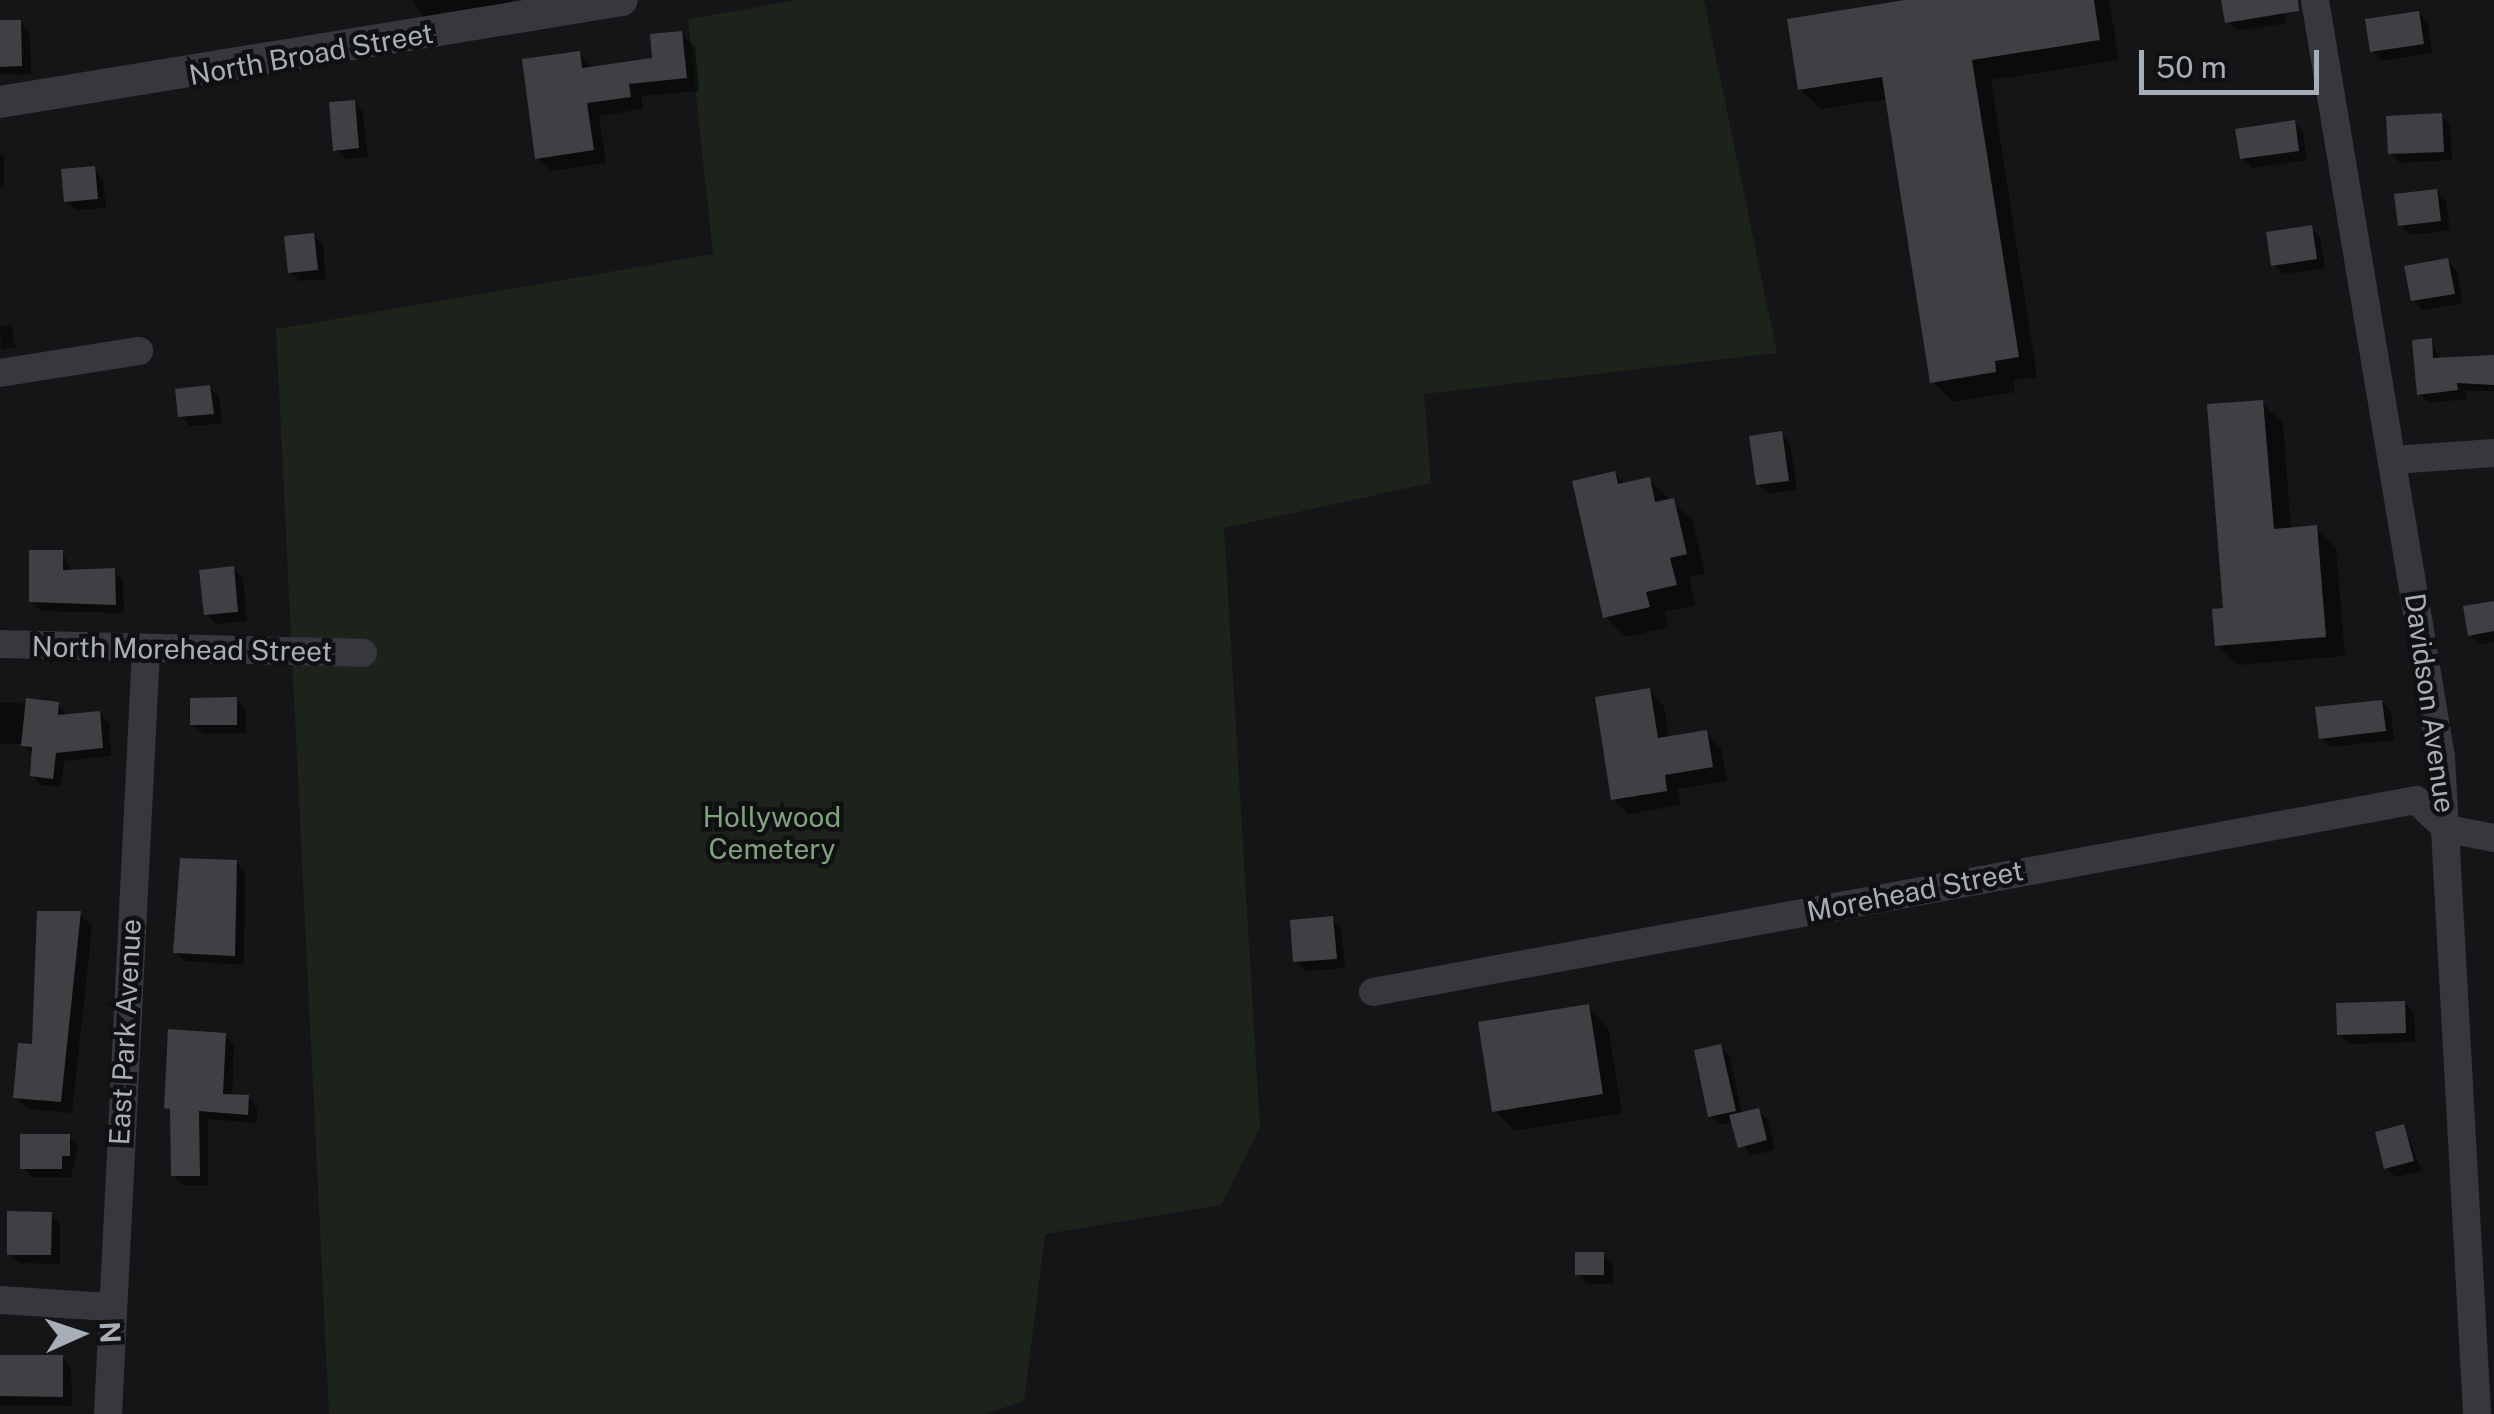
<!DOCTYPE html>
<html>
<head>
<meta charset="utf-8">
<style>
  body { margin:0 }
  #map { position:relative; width:2494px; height:1414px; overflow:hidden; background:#151517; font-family:"Public Sans",sans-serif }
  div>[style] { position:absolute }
  .green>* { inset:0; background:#1b231b }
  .shadow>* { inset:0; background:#0007 }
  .building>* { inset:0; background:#3f4044 }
  .minor>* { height:28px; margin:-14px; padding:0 14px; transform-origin:14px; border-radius:14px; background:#36383d }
  .tertiary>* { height:32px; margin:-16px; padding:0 16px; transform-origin:16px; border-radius:16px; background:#36383d }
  span { translate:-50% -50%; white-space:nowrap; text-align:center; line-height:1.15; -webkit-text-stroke:9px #101012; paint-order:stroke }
  .street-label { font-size:28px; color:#a6aeb8 }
  .park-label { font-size:28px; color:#7ea47c }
  .north { position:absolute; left:30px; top:1284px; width:100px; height:100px; -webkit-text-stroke:8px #101012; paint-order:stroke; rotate:87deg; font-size:28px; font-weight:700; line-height:40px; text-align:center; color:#a6aeb8 }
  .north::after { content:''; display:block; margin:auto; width:35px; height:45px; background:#a6aeb8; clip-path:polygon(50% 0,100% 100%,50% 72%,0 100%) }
  .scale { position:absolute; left:2139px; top:50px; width:180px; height:45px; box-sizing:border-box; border:5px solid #a6aeb8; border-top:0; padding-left:12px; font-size:30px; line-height:35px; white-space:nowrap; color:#a6aeb8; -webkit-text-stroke:8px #101012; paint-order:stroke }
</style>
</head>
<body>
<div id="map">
  <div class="green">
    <div style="clip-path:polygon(797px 0,1704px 0,1777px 353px,1424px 394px,1431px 483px,1224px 528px,1260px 1127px,1221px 1205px,1045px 1234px,1024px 1401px,986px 1414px,329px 1414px,276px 329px,713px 254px,688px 19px)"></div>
  </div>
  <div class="shadow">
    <div style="clip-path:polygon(413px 0,513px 0,513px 8px,428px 25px)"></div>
    <div style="clip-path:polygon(1921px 0,2109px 0,2119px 60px,1991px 80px,2037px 377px,2013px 380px,2015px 392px,1953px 402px,1933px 382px,1888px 99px,1821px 109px,1800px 89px)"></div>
    <div style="clip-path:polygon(2224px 0,2283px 0,2287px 23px,2237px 31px,2227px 21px)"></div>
    <div style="clip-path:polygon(2418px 14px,2428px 23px,2432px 53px,2382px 61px,2373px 51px)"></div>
    <div style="clip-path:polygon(20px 22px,30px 32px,31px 75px,0 74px,0 24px)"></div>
    <div style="clip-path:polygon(681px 34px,695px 47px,699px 91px,641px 96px,643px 109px,599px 116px,606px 163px,551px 171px,537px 158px,579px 53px,592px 67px,655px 60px)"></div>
    <div style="clip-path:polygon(354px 102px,363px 112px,368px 157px,345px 159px,335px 149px)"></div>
    <div style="clip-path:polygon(2441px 115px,2450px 125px,2452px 160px,2400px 163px,2391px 153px)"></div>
    <div style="clip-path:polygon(2294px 123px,2303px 132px,2307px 160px,2252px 168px,2243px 158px)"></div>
    <div style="clip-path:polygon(0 152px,4px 156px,4px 187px,0 187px)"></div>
    <div style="clip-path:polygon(94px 169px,103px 179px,106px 208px,76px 210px,66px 201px)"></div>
    <div style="clip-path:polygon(2437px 191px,2446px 201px,2450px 230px,2410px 235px,2400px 225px)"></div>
    <div style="clip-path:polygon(2311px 228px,2320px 237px,2325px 268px,2283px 274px,2273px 264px)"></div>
    <div style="clip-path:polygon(314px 236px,323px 245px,326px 279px,300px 281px,290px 272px)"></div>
    <div style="clip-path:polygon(2448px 261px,2457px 271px,2463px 303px,2423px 310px,2413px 300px)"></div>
    <div style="clip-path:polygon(11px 325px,16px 348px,1px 349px,0 326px)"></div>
    <div style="clip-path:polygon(2431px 341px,2441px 361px,2494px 361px,2494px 391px,2466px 391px,2466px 399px,2429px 403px,2420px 394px)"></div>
    <div style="clip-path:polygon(210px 388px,219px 397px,222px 423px,190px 426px,180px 416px)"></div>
    <div style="clip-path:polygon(2262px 403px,2283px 423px,2291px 530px,2316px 528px,2336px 548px,2345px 656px,2238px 665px,2217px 645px)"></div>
    <div style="clip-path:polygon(1781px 434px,1790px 443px,1797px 490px,1768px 494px,1758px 484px)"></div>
    <div style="clip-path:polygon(1614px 473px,1626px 485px,1649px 480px,1693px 521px,1705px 574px,1689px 577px,1695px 605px,1665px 612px,1668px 627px,1626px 637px,1605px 616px)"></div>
    <div style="clip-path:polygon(62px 552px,72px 572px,114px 571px,123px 581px,124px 613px,42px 611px,32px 601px)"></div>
    <div style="clip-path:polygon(234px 569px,243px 578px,247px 621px,216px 624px,206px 614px)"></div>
    <div style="clip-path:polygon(2494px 603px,2494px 642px,2480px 644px,2470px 635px)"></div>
    <div style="clip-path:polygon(1649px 690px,1664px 706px,1669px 739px,1706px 733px,1721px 748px,1727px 781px,1678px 789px,1681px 805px,1628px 814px,1613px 799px)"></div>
    <div style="clip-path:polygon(236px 700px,246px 710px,246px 733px,203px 734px,193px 724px)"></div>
    <div style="clip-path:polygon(2382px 702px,2391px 712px,2394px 740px,2331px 747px,2321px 738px)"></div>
    <div style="clip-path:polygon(0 703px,58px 704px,67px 717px,99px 714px,109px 723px,111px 756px,64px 761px,61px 787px,41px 785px,32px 775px,34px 755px,23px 744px,0 744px)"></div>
    <div style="clip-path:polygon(236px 862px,245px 872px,244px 965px,185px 961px,176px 952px)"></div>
    <div style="clip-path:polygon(80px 914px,92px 926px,72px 1113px,28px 1109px,16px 1097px)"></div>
    <div style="clip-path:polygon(1332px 919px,1341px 928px,1345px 968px,1305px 971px,1296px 961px)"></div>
    <div style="clip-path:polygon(2404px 1003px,2414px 1013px,2415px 1042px,2349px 1044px,2339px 1034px)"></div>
    <div style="clip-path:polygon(1588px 1007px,1608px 1027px,1622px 1113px,1515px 1131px,1495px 1111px)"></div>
    <div style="clip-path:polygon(224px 1035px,234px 1045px,232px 1097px,248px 1098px,258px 1107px,256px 1123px,208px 1119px,208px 1185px,183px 1185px,173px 1175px,173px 1113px,167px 1107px)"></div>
    <div style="clip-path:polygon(1720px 1047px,1730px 1057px,1742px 1114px,1758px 1111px,1768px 1120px,1775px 1150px,1749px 1156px,1734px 1122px,1720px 1125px,1710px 1116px)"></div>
    <div style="clip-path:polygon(2404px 1127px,2422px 1171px,2396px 1177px,2386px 1168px)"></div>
    <div style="clip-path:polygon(69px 1137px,79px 1146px,71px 1177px,32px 1177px,23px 1168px)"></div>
    <div style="clip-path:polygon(51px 1214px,60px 1224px,60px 1264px,19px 1263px,10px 1254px)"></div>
    <div style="clip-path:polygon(1603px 1254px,1613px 1264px,1613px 1284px,1587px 1284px,1578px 1274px)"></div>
    <div style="clip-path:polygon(0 1356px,62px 1357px,71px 1367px,72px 1406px,0 1405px)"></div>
  </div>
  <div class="building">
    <div style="clip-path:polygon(1905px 0,2094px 0,2100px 40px,1972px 60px,2019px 357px,1995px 361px,1996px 372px,1930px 383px,1882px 77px,1798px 90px,1787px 19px)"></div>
    <div style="clip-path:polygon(2221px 0,2298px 0,2299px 11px,2225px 23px)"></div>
    <div style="clip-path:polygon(2419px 11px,2424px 44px,2370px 52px,2365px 19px)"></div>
    <div style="clip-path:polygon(0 20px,21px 20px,22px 66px,0 67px)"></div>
    <div style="clip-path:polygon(682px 31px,687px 78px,629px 84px,631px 97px,587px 103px,594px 150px,535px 159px,522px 59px,580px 51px,582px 68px,652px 58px,650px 34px)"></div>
    <div style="clip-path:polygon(355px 100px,359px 148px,333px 151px,329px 102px)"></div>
    <div style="clip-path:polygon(2442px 113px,2444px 152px,2388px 154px,2386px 116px)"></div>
    <div style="clip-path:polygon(2295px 120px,2299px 151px,2240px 159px,2235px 129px)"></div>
    <div style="clip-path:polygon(95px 166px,98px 199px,64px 202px,61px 169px)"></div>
    <div style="clip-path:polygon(2437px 189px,2441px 221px,2398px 226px,2394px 194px)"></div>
    <div style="clip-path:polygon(2312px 225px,2317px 259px,2271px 266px,2266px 232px)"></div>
    <div style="clip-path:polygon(314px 233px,318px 270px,288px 273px,284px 236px)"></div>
    <div style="clip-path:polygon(2448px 258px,2455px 294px,2411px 301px,2404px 266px)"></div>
    <div style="clip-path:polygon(2432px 338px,2433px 358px,2494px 355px,2494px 385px,2457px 383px,2458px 390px,2417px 395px,2412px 340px)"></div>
    <div style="clip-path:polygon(210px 385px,214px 414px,178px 417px,175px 389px)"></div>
    <div style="clip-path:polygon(2263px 400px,2274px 529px,2317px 525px,2326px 637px,2215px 646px,2212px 609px,2223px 608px,2207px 404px)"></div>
    <div style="clip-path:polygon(1782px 431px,1789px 481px,1756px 485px,1749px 436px)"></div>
    <div style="clip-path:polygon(1615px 471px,1618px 484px,1650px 477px,1655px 502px,1674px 498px,1687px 554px,1670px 558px,1677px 585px,1646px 592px,1650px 607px,1603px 618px,1572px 481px)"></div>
    <div style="clip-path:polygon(29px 550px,63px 550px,63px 570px,115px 568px,116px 605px,29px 602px)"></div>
    <div style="clip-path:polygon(234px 566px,238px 612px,204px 615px,199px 570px)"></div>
    <div style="clip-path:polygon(2494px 601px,2494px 631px,2468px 636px,2463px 606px)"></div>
    <div style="clip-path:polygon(1650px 688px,1658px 738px,1707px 730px,1713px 767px,1665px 775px,1667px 791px,1611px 800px,1595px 697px)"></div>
    <div style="clip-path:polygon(237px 697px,237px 725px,190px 725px,190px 698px)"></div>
    <div style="clip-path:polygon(26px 698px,59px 702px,58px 715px,100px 711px,103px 748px,56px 753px,53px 779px,30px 776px,32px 747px,21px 746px)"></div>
    <div style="clip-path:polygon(2382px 700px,2386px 731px,2319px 739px,2315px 707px)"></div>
    <div style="clip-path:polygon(180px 858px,237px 860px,235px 956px,173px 953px)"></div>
    <div style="clip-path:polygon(37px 911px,81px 911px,61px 1102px,13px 1098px,18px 1043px,32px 1044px)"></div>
    <div style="clip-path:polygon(1333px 916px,1337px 959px,1293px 962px,1290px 920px)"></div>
    <div style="clip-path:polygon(2405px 1001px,2406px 1033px,2337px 1035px,2336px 1003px)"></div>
    <div style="clip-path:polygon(1589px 1004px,1603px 1094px,1492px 1112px,1478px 1022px)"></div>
    <div style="clip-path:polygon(168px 1029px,226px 1033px,223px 1094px,249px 1095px,248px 1115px,199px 1111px,200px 1176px,171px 1176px,170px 1109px,164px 1108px)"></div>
    <div style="clip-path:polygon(1721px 1044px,1736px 1111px,1708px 1117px,1694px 1050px)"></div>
    <div style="clip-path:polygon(1759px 1108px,1767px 1140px,1738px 1148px,1729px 1115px)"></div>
    <div style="clip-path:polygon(2404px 1124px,2414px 1161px,2384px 1169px,2375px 1132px)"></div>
    <div style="clip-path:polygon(20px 1134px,70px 1134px,70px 1156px,62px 1156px,62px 1169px,20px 1169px)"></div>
    <div style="clip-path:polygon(7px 1211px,52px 1212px,51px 1255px,7px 1255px)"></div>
    <div style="clip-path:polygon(1575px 1252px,1604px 1252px,1604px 1275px,1575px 1275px)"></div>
    <div style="clip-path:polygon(0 1355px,63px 1355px,63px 1397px,0 1396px)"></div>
  </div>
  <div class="minor">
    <div style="left:2315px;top:0;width:767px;rotate:80.55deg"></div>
    <div style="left:2441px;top:757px;width:658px;rotate:86.86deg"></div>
    <div style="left:0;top:373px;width:141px;rotate:-9deg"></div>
    <div style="left:2393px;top:460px;width:101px;rotate:-4deg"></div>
    <div style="left:0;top:644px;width:363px;rotate:1.4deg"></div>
    <div style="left:1373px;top:992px;width:1061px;rotate:-10.43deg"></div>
    <div style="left:2416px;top:800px;width:42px;rotate:43.1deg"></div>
    <div style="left:2447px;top:829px;width:48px;rotate:10.8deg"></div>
    <div style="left:0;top:1300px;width:110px;rotate:3.6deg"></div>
    <div style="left:108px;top:1414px;width:764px;rotate:-87.15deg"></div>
  </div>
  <div class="tertiary">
    <div style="left:0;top:102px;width:630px;rotate:-9.31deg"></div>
  </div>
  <div class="street-label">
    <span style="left:311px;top:54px;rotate:-10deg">North Broad Street</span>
    <span style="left:182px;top:649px;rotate:1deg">North Morehead Street</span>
    <span style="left:2430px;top:703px;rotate:82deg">Davidson Avenue</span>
    <span style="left:1915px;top:891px;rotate:-11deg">Morehead Street</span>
    <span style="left:125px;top:1032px;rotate:-87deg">East Park Avenue</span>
  </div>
  <div class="park-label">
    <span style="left:772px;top:833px">Hollywood<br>Cemetery</span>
  </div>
  <div class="north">N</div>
  <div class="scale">50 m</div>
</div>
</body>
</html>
